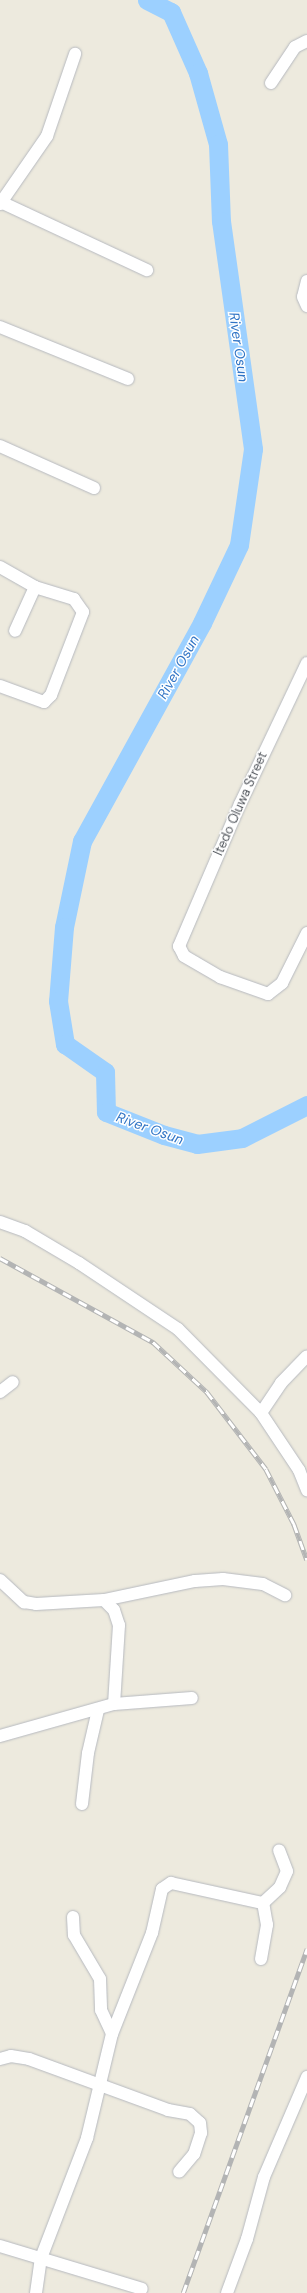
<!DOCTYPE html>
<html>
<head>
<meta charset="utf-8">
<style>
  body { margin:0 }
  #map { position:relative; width:307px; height:2293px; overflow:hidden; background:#edeade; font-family:"DM Sans",sans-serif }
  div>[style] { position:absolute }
  .river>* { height:19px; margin:-9.5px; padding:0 9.5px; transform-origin:9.5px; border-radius:9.5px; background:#9cd0ff }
  .roads { filter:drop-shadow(0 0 1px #b6b9bf) drop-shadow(0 0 1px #b6b9bf) }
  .minor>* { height:12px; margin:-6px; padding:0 6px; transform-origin:6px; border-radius:6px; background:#fff }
  .rail>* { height:4.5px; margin-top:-2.25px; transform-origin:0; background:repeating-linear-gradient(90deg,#fff 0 9px,#b3b4b4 0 18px); box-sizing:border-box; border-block:1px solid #b3b4b4 }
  span { translate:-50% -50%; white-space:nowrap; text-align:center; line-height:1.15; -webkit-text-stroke:3px #fff; paint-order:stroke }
  .street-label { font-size:13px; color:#575b61 }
  .water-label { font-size:14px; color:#3074c5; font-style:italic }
</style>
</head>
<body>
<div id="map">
  <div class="river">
    <div style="left:147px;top:0;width:27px;rotate:27deg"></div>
    <div style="left:171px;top:12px;width:67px;rotate:66.1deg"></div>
    <div style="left:198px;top:73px;width:74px;rotate:74.3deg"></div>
    <div style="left:218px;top:144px;width:77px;rotate:87.8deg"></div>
    <div style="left:221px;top:221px;width:230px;rotate:82deg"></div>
    <div style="left:253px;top:449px;width:97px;rotate:98.3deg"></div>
    <div style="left:239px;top:545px;width:86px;rotate:115.4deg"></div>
    <div style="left:202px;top:623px;width:249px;rotate:118.8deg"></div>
    <div style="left:82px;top:841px;width:88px;rotate:101.8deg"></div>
    <div style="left:64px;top:927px;width:74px;rotate:94.6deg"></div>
    <div style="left:58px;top:1001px;width:44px;rotate:80.8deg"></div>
    <div style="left:65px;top:1044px;width:49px;rotate:35deg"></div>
    <div style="left:105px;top:1072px;width:40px;rotate:88.6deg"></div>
    <div style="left:106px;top:1112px;width:62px;rotate:21.6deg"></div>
    <div style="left:164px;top:1135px;width:34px;rotate:15deg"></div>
    <div style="left:197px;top:1144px;width:45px;rotate:-7.6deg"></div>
    <div style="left:242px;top:1138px;width:73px;rotate:-26.9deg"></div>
  </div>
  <div class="roads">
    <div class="minor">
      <div style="left:271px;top:83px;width:43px;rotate:-56.3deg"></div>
      <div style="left:295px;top:47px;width:13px;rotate:-27deg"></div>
      <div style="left:3px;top:203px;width:159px;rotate:25deg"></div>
      <div style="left:0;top:204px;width:83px;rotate:-55.3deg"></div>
      <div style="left:47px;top:136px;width:87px;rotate:-71.1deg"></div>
      <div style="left:307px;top:281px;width:16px;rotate:104deg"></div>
      <div style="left:303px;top:297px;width:10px;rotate:66deg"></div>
      <div style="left:0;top:327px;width:138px;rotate:22.1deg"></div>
      <div style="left:0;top:446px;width:103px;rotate:24.1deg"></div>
      <div style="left:0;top:567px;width:40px;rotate:29.7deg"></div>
      <div style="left:35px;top:587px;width:48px;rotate:114.4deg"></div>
      <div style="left:307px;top:663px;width:156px;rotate:115.4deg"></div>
      <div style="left:240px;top:804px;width:155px;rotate:113.2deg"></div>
      <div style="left:179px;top:946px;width:11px;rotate:63deg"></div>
      <div style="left:184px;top:956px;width:42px;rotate:30.3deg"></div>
      <div style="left:220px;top:977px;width:51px;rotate:19.5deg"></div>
      <div style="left:268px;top:994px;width:18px;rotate:-38deg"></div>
      <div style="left:282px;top:983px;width:56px;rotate:-63.4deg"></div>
      <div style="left:0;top:686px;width:47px;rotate:20deg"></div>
      <div style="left:44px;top:702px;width:10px;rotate:-45deg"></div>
      <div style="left:51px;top:695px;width:89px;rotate:-68.9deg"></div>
      <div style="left:83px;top:612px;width:16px;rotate:-125deg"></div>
      <div style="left:74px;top:599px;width:41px;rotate:-162.9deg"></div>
      <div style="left:0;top:1222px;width:27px;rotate:20deg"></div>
      <div style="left:25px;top:1231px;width:63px;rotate:30.7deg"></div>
      <div style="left:79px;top:1263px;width:119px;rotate:33.7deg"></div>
      <div style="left:178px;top:1329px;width:118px;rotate:45.3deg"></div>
      <div style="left:261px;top:1413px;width:69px;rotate:56.3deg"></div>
      <div style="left:299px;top:1470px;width:22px;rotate:68deg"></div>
      <div style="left:0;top:1392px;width:16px;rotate:-38deg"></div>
      <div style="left:261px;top:1413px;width:36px;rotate:-56deg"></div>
      <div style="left:281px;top:1383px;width:37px;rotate:-46deg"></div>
      <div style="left:0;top:1580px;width:33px;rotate:43deg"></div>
      <div style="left:24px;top:1602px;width:12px;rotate:9deg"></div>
      <div style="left:36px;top:1604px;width:68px;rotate:-3.4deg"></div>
      <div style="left:104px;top:1600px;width:93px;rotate:-11.8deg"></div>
      <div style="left:195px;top:1581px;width:28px;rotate:-4deg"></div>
      <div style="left:223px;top:1579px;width:40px;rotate:7.1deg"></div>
      <div style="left:263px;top:1584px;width:25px;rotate:27deg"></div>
      <div style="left:104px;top:1600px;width:14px;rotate:45deg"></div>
      <div style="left:114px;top:1610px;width:16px;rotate:72deg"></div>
      <div style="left:119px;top:1625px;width:79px;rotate:93.6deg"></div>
      <div style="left:0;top:1736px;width:118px;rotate:-15.7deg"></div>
      <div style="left:114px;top:1704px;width:78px;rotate:-4.4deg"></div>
      <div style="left:82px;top:1804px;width:51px;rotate:-83.3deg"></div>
      <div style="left:88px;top:1753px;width:44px;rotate:-76.9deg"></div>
      <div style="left:73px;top:1917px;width:18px;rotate:87deg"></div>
      <div style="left:74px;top:1935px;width:51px;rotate:59.4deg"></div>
      <div style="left:100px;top:1979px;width:31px;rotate:88deg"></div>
      <div style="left:101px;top:2010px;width:26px;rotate:65deg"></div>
      <div style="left:261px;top:1959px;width:35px;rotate:-80deg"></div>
      <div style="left:267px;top:1925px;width:22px;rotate:-100deg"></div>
      <div style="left:0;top:2059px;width:11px;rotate:-15deg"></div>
      <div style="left:11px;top:2056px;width:18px;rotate:9deg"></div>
      <div style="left:29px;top:2059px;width:148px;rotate:20.1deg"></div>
      <div style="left:168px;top:2110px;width:22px;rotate:10deg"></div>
      <div style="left:190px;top:2114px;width:13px;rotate:42deg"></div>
      <div style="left:200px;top:2123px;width:10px;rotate:84deg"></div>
      <div style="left:201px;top:2133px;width:22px;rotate:108deg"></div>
      <div style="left:194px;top:2154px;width:23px;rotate:130deg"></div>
      <div style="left:0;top:2246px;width:148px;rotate:16.8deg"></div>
      <div style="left:36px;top:2293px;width:35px;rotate:-82deg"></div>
      <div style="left:41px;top:2258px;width:129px;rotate:-69deg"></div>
      <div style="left:87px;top:2138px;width:107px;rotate:-76.5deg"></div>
      <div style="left:112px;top:2034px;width:109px;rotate:-68.4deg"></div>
      <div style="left:152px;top:1933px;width:45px;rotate:-77.2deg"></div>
      <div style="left:162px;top:1889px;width:11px;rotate:-34deg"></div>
      <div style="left:171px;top:1883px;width:94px;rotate:12.3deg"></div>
      <div style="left:263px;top:1903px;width:23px;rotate:-43deg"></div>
      <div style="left:280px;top:1887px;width:17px;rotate:-66deg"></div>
      <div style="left:287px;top:1871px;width:22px;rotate:-111deg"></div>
      <div style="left:227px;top:2293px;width:58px;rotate:-69.7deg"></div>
      <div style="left:247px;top:2239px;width:64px;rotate:-74.7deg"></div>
      <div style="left:264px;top:2177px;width:109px;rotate:-66.7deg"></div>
    </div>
  </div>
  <div class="rail">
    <div style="left:0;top:1258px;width:175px;rotate:28.8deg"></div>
    <div style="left:153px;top:1342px;width:74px;rotate:42.8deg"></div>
    <div style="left:207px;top:1392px;width:97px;rotate:52.5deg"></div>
    <div style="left:266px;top:1469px;width:62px;rotate:63deg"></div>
    <div style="left:294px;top:1524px;width:38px;rotate:70deg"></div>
    <div style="left:183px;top:2293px;width:366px;rotate:-70.2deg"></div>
  </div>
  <div class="street-label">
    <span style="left:241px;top:804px;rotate:-66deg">Itedo Oluwa Street</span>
  </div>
  <div class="water-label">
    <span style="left:239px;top:347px;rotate:82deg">River Osun</span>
    <span style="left:178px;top:667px;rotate:-61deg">River Osun</span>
    <span style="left:150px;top:1128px;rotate:20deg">River Osun</span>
  </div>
</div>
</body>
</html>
